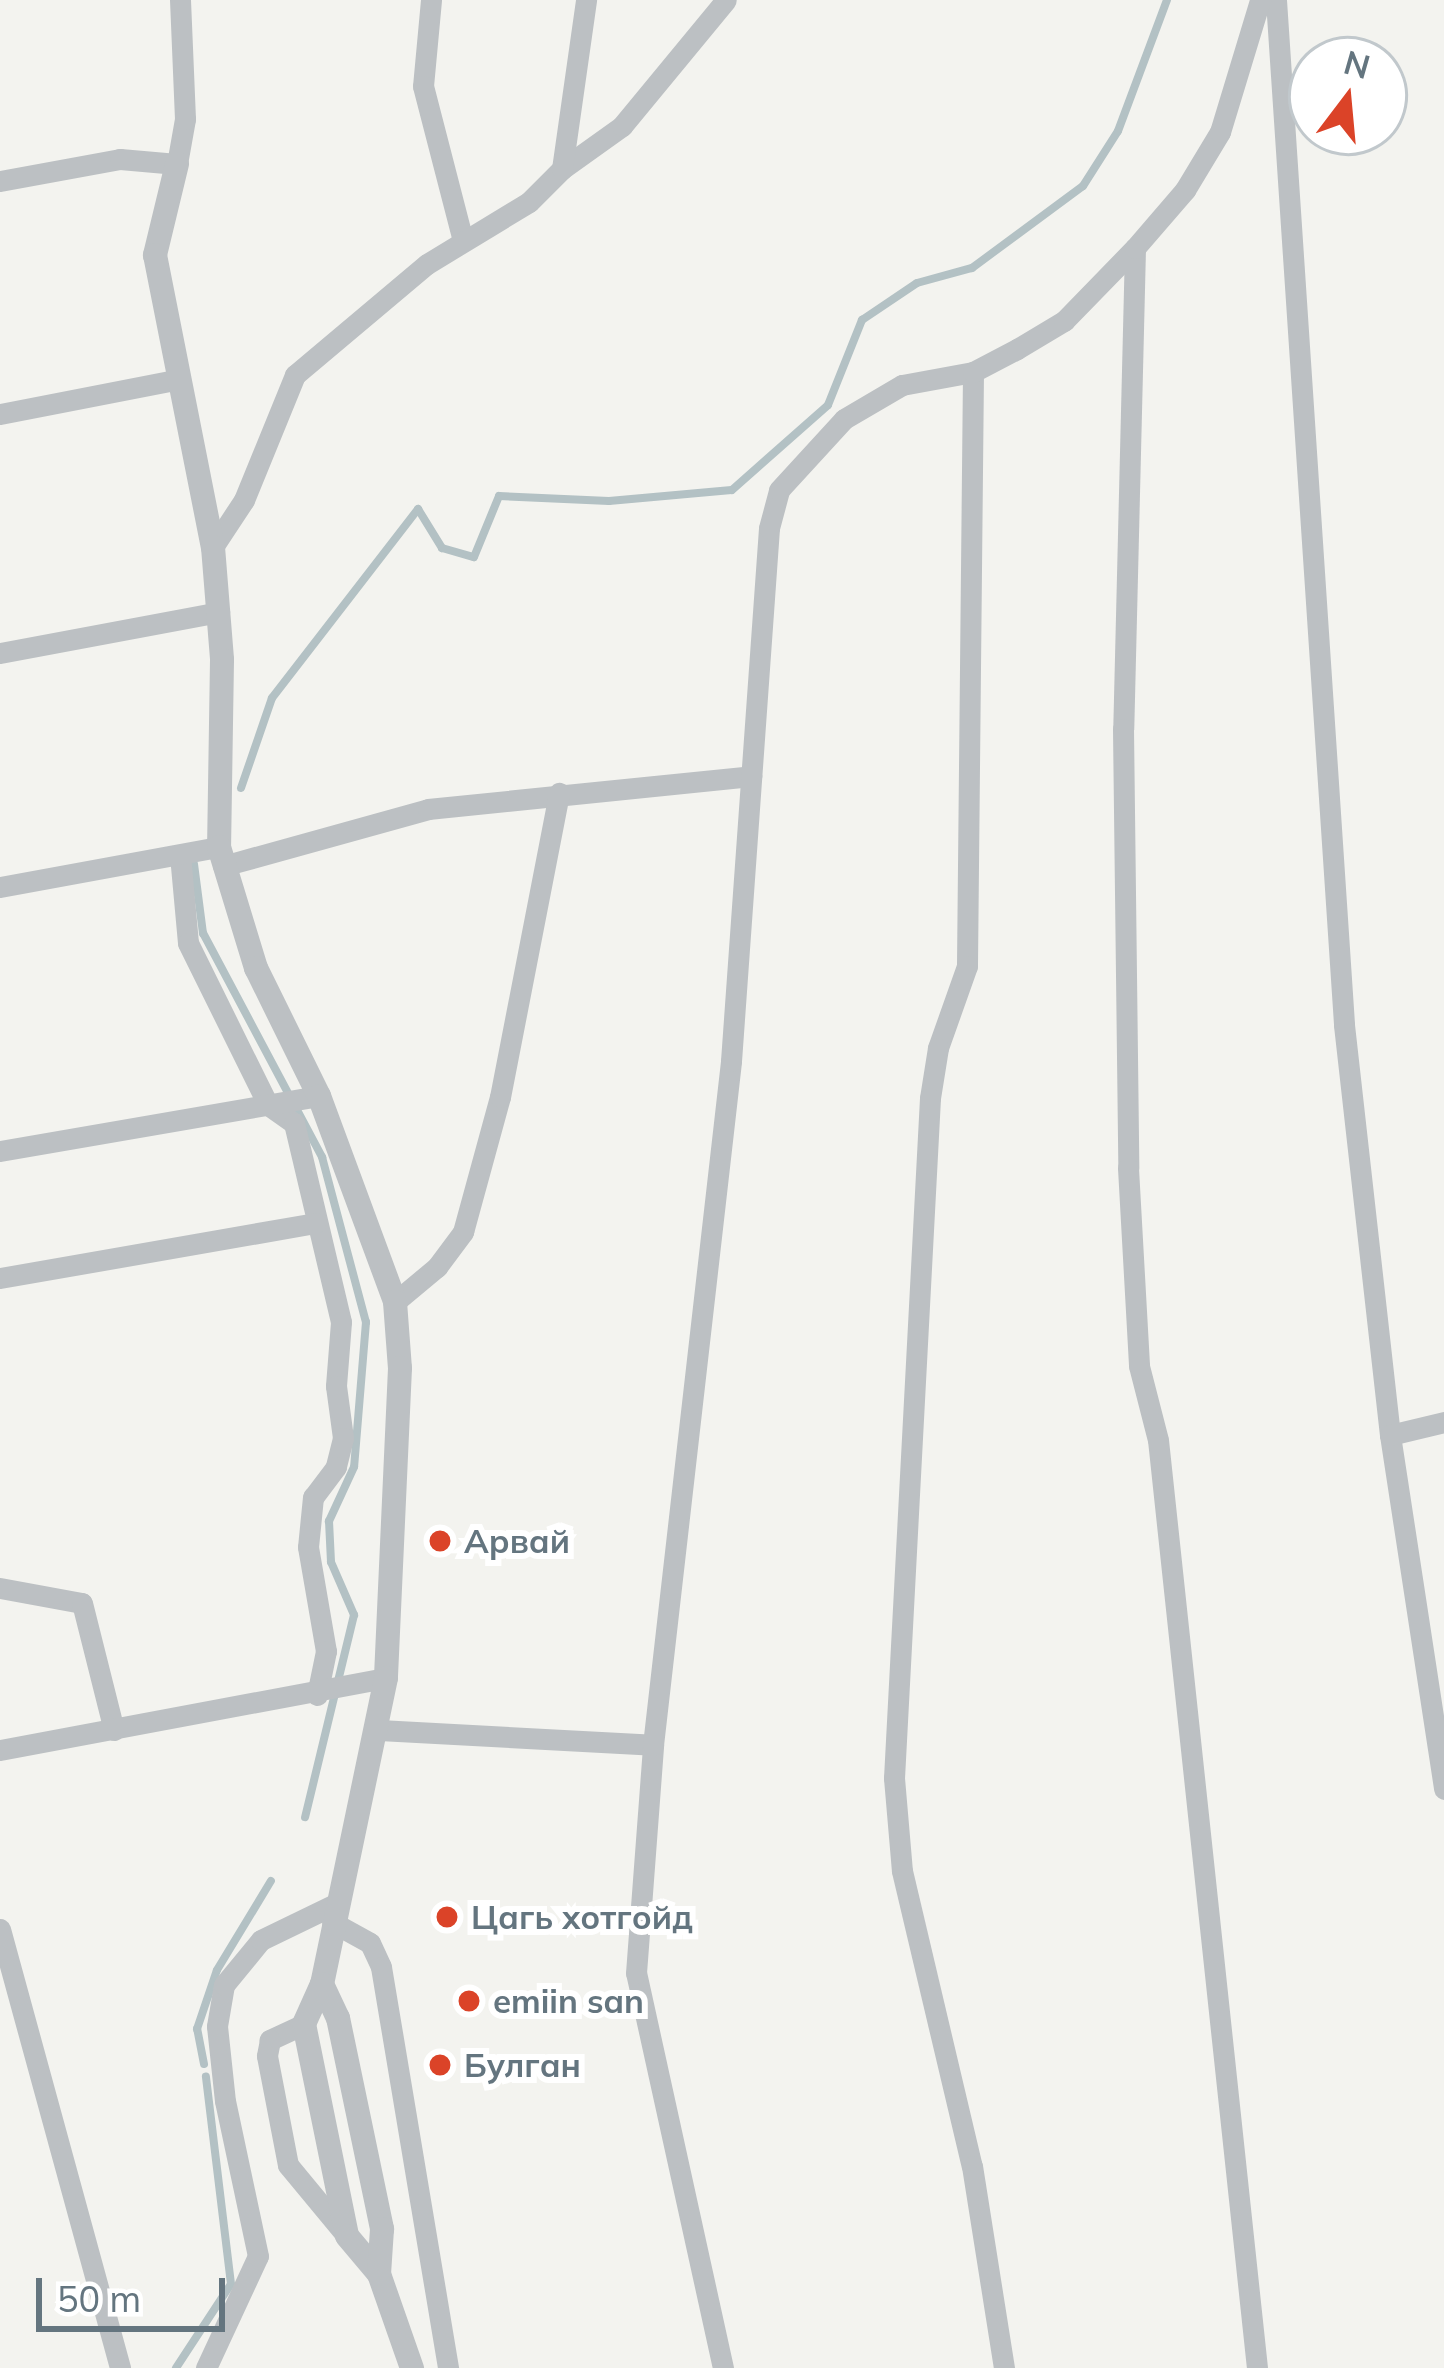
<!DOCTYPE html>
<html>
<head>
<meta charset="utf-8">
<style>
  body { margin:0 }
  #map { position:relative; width:1444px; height:2368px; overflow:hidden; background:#f3f3ef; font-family:Mulish,sans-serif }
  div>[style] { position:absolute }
  .stream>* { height:8px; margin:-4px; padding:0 4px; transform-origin:4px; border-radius:4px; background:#b3c1c4 }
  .minor>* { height:21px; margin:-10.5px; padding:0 10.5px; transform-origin:10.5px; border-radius:10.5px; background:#bcc0c3 }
  .tertiary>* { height:24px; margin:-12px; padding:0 12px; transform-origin:12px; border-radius:12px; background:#bcc0c3 }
  .dots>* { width:33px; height:33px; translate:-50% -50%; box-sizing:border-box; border:6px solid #fff; border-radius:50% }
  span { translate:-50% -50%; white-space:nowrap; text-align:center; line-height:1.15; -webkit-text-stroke:12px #fff; paint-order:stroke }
  .poi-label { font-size:33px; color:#64757f; font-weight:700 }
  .left { translate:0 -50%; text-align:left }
  .north { position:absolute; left:1288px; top:36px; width:120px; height:120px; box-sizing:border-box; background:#fff; border:3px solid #c1c8cc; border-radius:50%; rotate:16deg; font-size:33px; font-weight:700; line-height:48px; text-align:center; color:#64757f }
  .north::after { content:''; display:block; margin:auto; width:42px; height:54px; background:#db4328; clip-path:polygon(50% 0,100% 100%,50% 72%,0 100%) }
  .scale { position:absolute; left:36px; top:2278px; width:189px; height:54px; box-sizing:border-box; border:6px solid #64757f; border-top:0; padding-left:15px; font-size:36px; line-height:42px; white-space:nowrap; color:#64757f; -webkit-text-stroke:9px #fff; paint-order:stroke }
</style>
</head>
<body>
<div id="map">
  <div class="stream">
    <div style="left:241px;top:788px;width:95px;rotate:-71deg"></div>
    <div style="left:272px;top:698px;width:239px;rotate:-52.3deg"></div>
    <div style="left:418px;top:509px;width:46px;rotate:58.4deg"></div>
    <div style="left:442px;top:548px;width:33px;rotate:16deg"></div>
    <div style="left:474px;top:557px;width:66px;rotate:-67.7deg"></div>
    <div style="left:499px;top:496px;width:110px;rotate:2.6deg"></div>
    <div style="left:609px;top:501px;width:123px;rotate:-5.1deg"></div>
    <div style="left:732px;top:490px;width:128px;rotate:-41.5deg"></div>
    <div style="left:828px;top:405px;width:92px;rotate:-68.2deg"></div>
    <div style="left:862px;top:320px;width:66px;rotate:-33.9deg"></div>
    <div style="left:917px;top:283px;width:57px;rotate:-15.3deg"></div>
    <div style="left:972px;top:268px;width:138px;rotate:-36.5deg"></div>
    <div style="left:1083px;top:186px;width:65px;rotate:-57.5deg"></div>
    <div style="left:1118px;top:131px;width:140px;rotate:-69.5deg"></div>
    <div style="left:194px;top:864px;width:70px;rotate:82.6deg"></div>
    <div style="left:203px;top:933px;width:254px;rotate:62deg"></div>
    <div style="left:322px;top:1157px;width:171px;rotate:75.1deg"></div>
    <div style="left:366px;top:1322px;width:145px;rotate:94.7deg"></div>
    <div style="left:354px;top:1467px;width:60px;rotate:114.8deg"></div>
    <div style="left:329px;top:1521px;width:41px;rotate:87.2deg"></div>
    <div style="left:331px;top:1562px;width:58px;rotate:66.5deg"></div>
    <div style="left:354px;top:1615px;width:208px;rotate:103.6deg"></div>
    <div style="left:204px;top:2064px;width:36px;rotate:-101deg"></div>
    <div style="left:197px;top:2029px;width:62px;rotate:-71.3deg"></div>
    <div style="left:217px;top:1970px;width:104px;rotate:-58.8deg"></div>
    <div style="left:176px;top:2368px;width:100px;rotate:-56.8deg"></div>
    <div style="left:231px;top:2284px;width:209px;rotate:-96.9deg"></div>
  </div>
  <div class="minor">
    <div style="left:431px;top:0;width:86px;rotate:95.3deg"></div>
    <div style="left:423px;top:86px;width:156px;rotate:75.5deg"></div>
    <div style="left:1276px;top:0;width:1027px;rotate:86.2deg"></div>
    <div style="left:1344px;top:1025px;width:413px;rotate:83.6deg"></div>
    <div style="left:1390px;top:1435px;width:358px;rotate:81.3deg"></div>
    <div style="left:562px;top:169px;width:74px;rotate:-35.6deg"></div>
    <div style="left:622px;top:126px;width:163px;rotate:-50.5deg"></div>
    <div style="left:0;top:181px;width:122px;rotate:-10.4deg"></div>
    <div style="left:120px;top:159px;width:57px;rotate:5deg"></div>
    <div style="left:177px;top:164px;width:46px;rotate:-79.9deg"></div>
    <div style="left:185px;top:119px;width:119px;rotate:-92.4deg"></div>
    <div style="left:1135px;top:248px;width:481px;rotate:91.4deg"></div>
    <div style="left:1123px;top:729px;width:439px;rotate:89.3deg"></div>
    <div style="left:1128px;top:1168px;width:198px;rotate:86.8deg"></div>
    <div style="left:1139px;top:1366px;width:76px;rotate:75.6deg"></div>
    <div style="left:1158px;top:1440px;width:933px;rotate:83.91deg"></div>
    <div style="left:973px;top:372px;width:594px;rotate:90.58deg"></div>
    <div style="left:967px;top:966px;width:87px;rotate:109.5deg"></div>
    <div style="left:938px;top:1048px;width:51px;rotate:99.1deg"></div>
    <div style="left:930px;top:1098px;width:681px;rotate:93.03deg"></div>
    <div style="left:894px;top:1778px;width:93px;rotate:85.1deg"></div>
    <div style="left:902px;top:1871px;width:303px;rotate:76.7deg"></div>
    <div style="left:972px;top:2166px;width:205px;rotate:81deg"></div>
    <div style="left:0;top:414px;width:178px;rotate:-11deg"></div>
    <div style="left:213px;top:547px;width:56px;rotate:-56.6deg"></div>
    <div style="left:244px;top:500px;width:135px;rotate:-67.8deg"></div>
    <div style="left:295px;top:375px;width:172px;rotate:-40.1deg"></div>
    <div style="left:427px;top:264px;width:119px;rotate:-31.3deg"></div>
    <div style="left:529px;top:202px;width:47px;rotate:-45deg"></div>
    <div style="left:562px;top:169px;width:171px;rotate:-81.9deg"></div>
    <div style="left:0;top:653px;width:223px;rotate:-10.6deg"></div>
    <div style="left:180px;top:855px;width:88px;rotate:84.8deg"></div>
    <div style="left:188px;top:943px;width:181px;rotate:63.7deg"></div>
    <div style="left:268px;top:1105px;width:32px;rotate:35deg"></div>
    <div style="left:294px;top:1123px;width:204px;rotate:76.7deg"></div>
    <div style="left:341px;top:1322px;width:64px;rotate:94.5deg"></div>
    <div style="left:336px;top:1386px;width:52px;rotate:82.3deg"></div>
    <div style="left:343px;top:1438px;width:30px;rotate:104deg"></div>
    <div style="left:336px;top:1467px;width:38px;rotate:127deg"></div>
    <div style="left:313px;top:1497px;width:50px;rotate:95.7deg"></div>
    <div style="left:308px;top:1547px;width:106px;rotate:80.2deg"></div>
    <div style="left:326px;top:1651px;width:45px;rotate:101.6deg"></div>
    <div style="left:223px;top:866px;width:213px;rotate:-15.5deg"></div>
    <div style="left:428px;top:809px;width:325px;rotate:-5.8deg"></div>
    <div style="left:0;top:887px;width:223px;rotate:-10.4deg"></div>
    <div style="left:0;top:1151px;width:324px;rotate:-9.8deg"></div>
    <div style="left:0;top:1278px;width:320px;rotate:-9.9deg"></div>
    <div style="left:395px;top:1302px;width:55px;rotate:-39.8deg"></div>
    <div style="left:437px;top:1267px;width:44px;rotate:-53.4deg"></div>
    <div style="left:463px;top:1232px;width:140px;rotate:-74.7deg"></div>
    <div style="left:500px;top:1097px;width:310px;rotate:-79deg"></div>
    <div style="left:1390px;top:1435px;width:56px;rotate:-13.5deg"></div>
    <div style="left:0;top:1588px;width:83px;rotate:10.4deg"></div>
    <div style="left:82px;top:1603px;width:131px;rotate:75.9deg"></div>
    <div style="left:379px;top:1730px;width:274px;rotate:3.1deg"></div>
    <div style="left:0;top:1750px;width:393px;rotate:-10.6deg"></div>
    <div style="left:332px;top:1922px;width:43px;rotate:28.9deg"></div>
    <div style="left:370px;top:1943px;width:26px;rotate:65deg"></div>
    <div style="left:381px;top:1967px;width:407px;rotate:80.5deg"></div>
    <div style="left:0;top:1929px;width:455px;rotate:74.7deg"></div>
    <div style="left:304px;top:2024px;width:38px;rotate:155deg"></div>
    <div style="left:270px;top:2040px;width:16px;rotate:101deg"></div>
    <div style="left:267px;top:2056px;width:111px;rotate:79.1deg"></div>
    <div style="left:288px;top:2165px;width:91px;rotate:50.4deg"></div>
    <div style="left:206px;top:2368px;width:123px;rotate:-65.1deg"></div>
    <div style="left:258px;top:2256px;width:158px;rotate:-102deg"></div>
    <div style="left:225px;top:2101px;width:75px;rotate:-96.1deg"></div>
    <div style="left:217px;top:2026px;width:42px;rotate:-80.3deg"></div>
    <div style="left:224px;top:1985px;width:58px;rotate:-50.6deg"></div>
    <div style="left:261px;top:1940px;width:82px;rotate:-25.9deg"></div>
    <div style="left:723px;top:2368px;width:404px;rotate:-102.4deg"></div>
    <div style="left:636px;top:1973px;width:229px;rotate:-85.7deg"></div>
    <div style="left:653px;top:1745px;width:688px;rotate:-83.49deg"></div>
    <div style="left:731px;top:1061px;width:534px;rotate:-85.92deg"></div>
    <div style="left:769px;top:528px;width:39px;rotate:-75deg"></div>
    <div style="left:779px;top:490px;width:96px;rotate:-47.5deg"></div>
    <div style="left:844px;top:419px;width:67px;rotate:-30.4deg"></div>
    <div style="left:902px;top:385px;width:72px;rotate:-10.4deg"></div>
    <div style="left:973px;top:372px;width:50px;rotate:-27.6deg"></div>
    <div style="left:1017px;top:349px;width:55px;rotate:-30.8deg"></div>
    <div style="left:1064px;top:321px;width:102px;rotate:-45.8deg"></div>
    <div style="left:1135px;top:248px;width:77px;rotate:-49.2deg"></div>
    <div style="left:1185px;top:190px;width:68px;rotate:-58.9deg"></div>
    <div style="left:1220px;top:132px;width:138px;rotate:-73.1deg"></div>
  </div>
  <div class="tertiary">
    <div style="left:177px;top:164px;width:94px;rotate:103.6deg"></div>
    <div style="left:155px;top:255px;width:298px;rotate:78.8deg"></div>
    <div style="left:213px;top:547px;width:113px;rotate:85.4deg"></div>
    <div style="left:222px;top:660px;width:187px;rotate:90.9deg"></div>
    <div style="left:219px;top:847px;width:127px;rotate:73deg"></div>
    <div style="left:256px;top:968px;width:143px;rotate:63.8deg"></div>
    <div style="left:319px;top:1096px;width:220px;rotate:69.7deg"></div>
    <div style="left:395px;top:1302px;width:66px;rotate:85.7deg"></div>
    <div style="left:400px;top:1368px;width:310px;rotate:92.6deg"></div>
    <div style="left:386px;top:1678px;width:313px;rotate:101.8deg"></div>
    <div style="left:322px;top:1984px;width:44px;rotate:114.2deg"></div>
    <div style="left:304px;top:2024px;width:216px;rotate:78.5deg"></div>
    <div style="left:347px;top:2236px;width:50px;rotate:49.9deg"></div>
    <div style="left:379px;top:2274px;width:100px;rotate:70.7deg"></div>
    <div style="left:322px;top:1984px;width:38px;rotate:65deg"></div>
    <div style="left:338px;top:2018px;width:216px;rotate:78.2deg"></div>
    <div style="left:382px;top:2229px;width:45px;rotate:93.8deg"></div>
  </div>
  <div class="dots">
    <div style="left:440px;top:1541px;background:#db4328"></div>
    <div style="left:447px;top:1917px;background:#db4328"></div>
    <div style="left:469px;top:2001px;background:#db4328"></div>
    <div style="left:440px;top:2065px;background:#db4328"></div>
  </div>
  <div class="poi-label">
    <span class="left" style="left:464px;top:1541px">Арвай</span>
    <span class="left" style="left:471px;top:1917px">Цагь хотгойд</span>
    <span class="left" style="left:493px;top:2001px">emiin san</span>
    <span class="left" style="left:464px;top:2065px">Булган</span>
  </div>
  <div class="north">N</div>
  <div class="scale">50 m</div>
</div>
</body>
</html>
